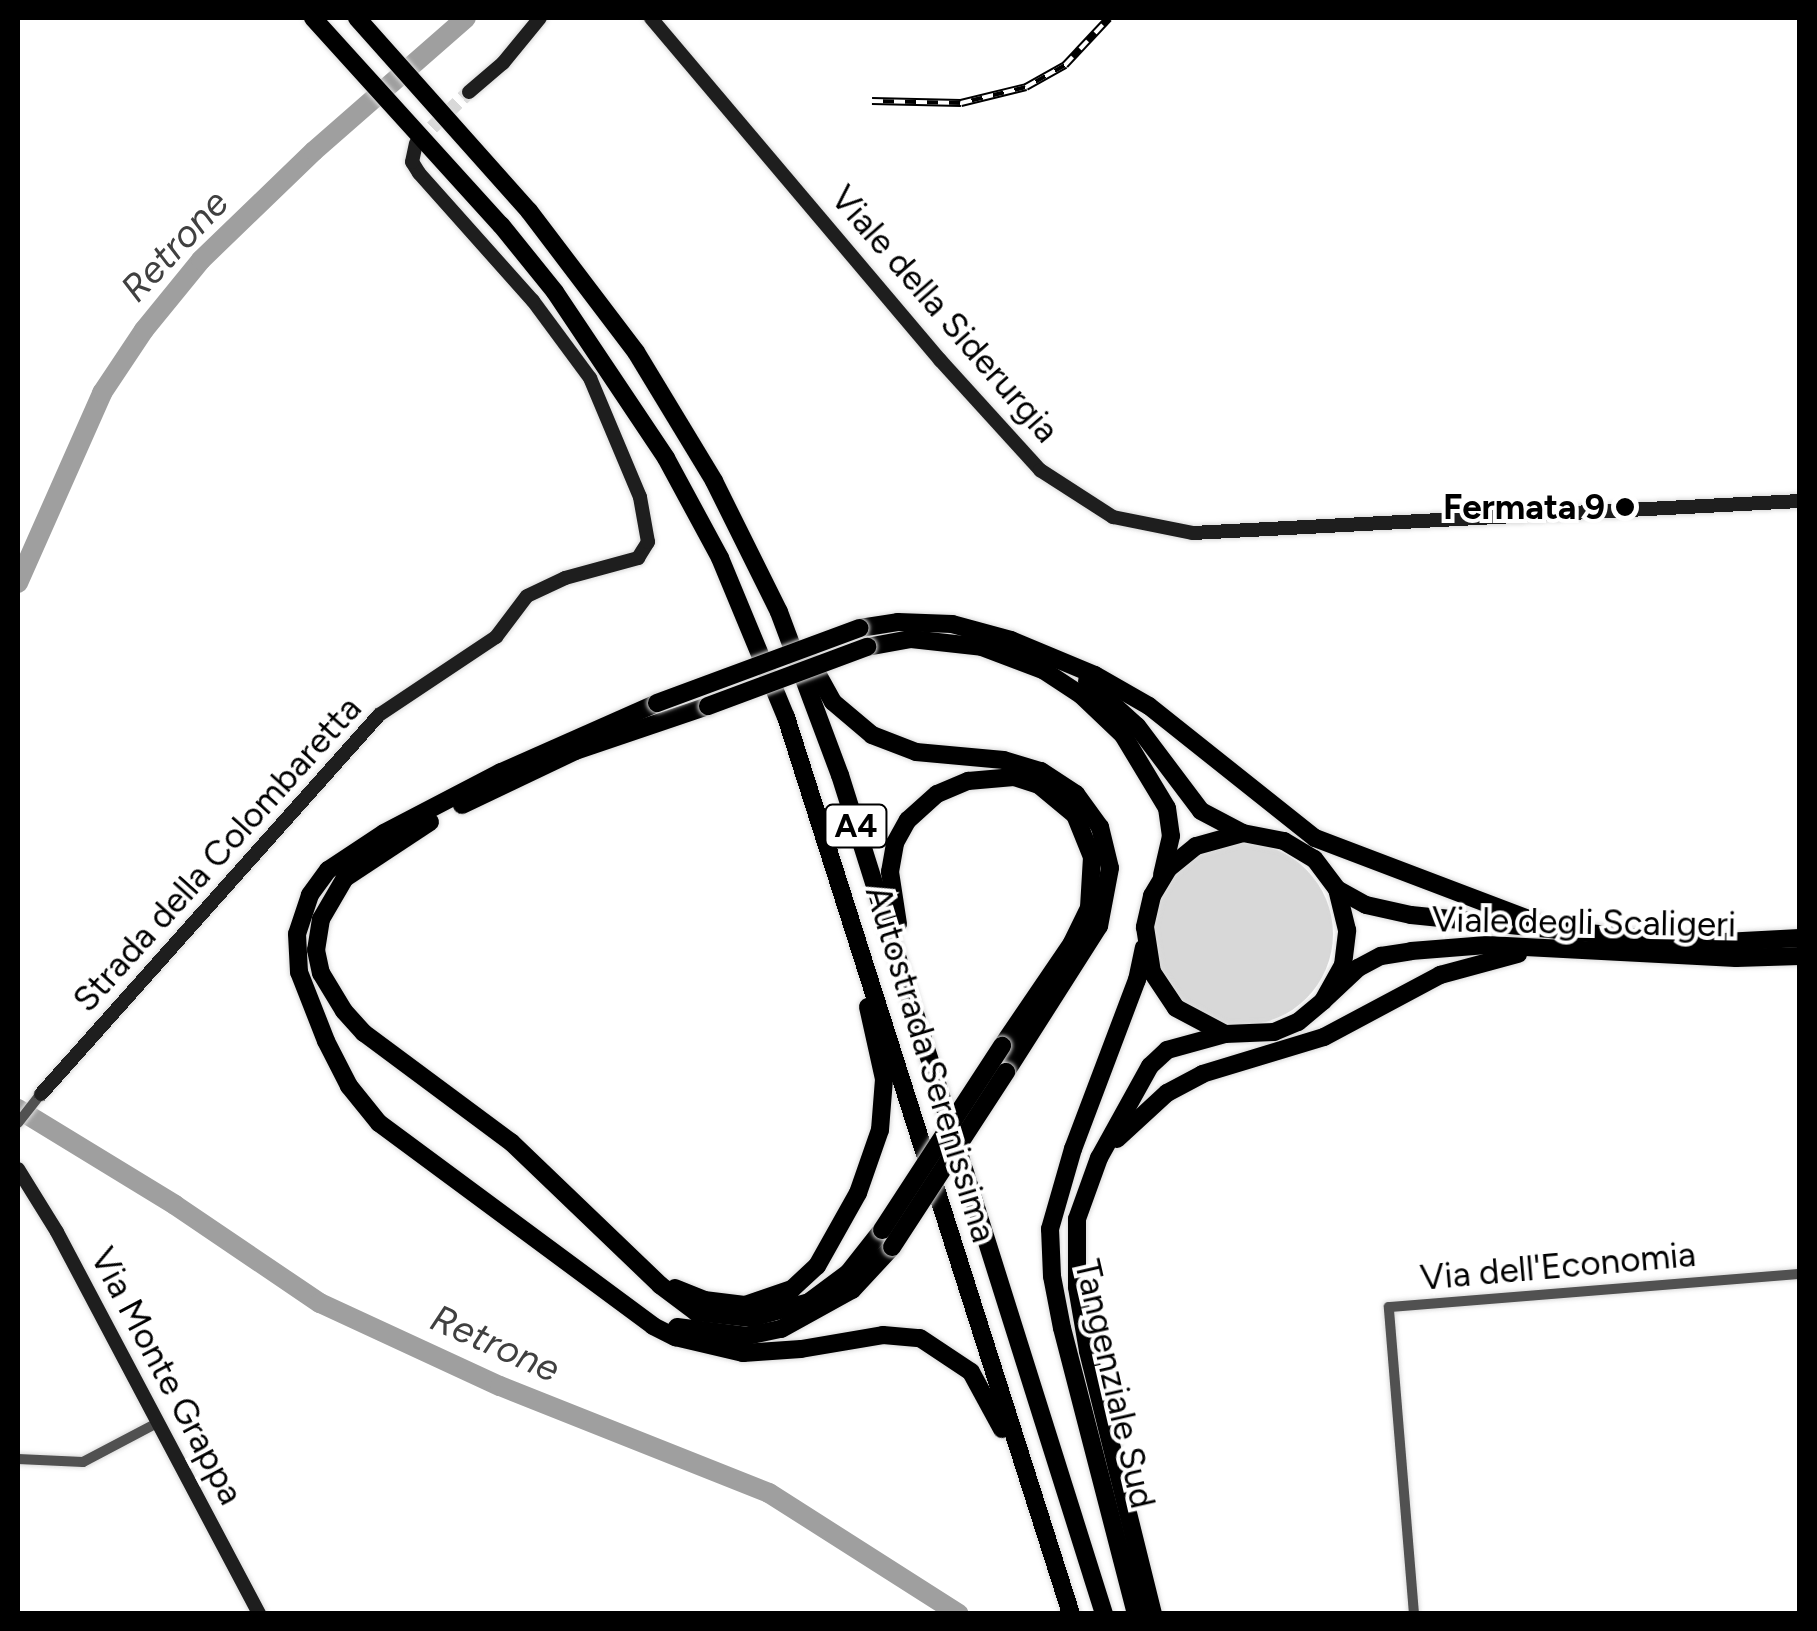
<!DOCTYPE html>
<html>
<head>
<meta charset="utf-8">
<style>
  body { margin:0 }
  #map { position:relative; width:1817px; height:1631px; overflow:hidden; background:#fff; font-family:Figtree,sans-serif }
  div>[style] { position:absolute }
  .green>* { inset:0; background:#d8d8d8 }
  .round { border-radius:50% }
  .river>* { height:20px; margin:-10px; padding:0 10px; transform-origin:10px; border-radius:10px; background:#9f9f9f }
  .secondary-tunnel>* { height:14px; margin-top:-7px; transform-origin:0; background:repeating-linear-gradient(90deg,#d9d9d9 0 14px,transparent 0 21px) }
  .roads { filter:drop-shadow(0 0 2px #dbdbdb) drop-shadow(0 0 2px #dbdbdb) }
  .street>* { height:10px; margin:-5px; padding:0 5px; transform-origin:5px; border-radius:5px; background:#515151 }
  .secondary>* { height:14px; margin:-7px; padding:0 7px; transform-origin:7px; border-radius:7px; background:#1e1e1e }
  .highway>* { height:18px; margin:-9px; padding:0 9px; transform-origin:9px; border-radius:9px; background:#000 }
  .rail>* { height:8px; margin-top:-4px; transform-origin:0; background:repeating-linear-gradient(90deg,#fff 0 11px,#000 0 22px); box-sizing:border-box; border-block:2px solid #000 }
  .bridges { filter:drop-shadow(0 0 2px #dbdbdb) drop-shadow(0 0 2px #dbdbdb) }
  .highway-bridge>* { height:18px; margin:-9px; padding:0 9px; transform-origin:9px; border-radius:9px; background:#000 }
  .dots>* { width:28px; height:28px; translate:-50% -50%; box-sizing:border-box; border:5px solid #fff; border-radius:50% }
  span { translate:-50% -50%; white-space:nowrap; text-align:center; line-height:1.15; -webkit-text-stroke:8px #fff; paint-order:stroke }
  .shield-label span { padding:2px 8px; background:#fff; border:2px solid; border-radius:8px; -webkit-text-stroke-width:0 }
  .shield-label { font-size:32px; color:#000; font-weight:700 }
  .street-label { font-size:35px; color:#000 }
  .poi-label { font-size:35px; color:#000; font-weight:700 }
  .right { translate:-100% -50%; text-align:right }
  .water-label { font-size:38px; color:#404040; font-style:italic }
  .frame { position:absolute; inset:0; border:20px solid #000; pointer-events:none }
</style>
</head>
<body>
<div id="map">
  <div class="green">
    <div class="round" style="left:1151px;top:843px;width:182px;height:182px"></div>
  </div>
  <div class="river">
    <div style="left:18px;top:583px;width:208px;rotate:-66.1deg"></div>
    <div style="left:102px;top:393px;width:76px;rotate:-56.3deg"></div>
    <div style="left:144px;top:330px;width:90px;rotate:-50.8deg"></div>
    <div style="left:201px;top:260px;width:157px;rotate:-44deg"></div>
    <div style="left:314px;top:151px;width:202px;rotate:-41.2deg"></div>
    <div style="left:18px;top:1109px;width:184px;rotate:31.4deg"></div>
    <div style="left:175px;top:1205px;width:175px;rotate:34.1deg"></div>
    <div style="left:320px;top:1303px;width:198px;rotate:24.8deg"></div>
    <div style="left:500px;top:1386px;width:289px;rotate:21.7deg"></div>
    <div style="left:769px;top:1493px;width:225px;rotate:32.5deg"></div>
  </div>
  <div class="secondary-tunnel">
    <div style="left:417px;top:142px;width:72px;rotate:-43.9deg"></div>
  </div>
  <div class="roads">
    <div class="street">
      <div style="left:18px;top:1123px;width:37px;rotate:-52deg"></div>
      <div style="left:18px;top:1459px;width:65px;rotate:2.6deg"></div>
      <div style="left:83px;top:1462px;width:84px;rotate:-27.8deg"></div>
      <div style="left:1414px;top:1614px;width:308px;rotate:-94.7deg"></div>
      <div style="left:1389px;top:1307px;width:412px;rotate:-4.6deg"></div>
    </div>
    <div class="secondary">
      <div style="left:651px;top:18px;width:448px;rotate:49.8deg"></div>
      <div style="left:940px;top:360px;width:149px;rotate:47.7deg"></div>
      <div style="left:1040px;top:470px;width:87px;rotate:32.8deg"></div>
      <div style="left:1113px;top:517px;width:82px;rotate:11.3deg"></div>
      <div style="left:1193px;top:533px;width:608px;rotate:-3.02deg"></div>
      <div style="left:469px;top:92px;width:45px;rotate:-40.5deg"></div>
      <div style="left:503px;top:63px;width:58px;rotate:-50.6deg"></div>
      <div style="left:41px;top:1094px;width:508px;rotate:-48.27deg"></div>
      <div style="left:379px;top:715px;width:141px;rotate:-33.7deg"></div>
      <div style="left:496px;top:637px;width:51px;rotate:-52.9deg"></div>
      <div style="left:527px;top:596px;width:42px;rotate:-25.3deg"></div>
      <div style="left:565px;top:578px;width:76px;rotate:-15.3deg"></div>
      <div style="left:638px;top:558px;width:19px;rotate:-58deg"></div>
      <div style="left:648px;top:542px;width:46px;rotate:-100.1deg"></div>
      <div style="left:640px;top:497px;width:129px;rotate:-112.8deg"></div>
      <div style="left:590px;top:378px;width:96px;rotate:-126.5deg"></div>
      <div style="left:533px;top:301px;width:171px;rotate:-131.7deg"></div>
      <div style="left:419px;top:173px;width:13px;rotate:-122deg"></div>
      <div style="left:412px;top:162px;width:19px;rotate:-78deg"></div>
      <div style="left:18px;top:1169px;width:74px;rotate:58.2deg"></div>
      <div style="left:57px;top:1232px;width:432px;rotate:62.1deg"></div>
    </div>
    <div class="highway">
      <div style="left:313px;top:18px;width:280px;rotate:47.8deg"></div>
      <div style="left:501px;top:225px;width:86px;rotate:51.1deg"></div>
      <div style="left:555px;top:292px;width:200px;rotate:56.2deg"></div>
      <div style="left:666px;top:458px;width:114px;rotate:61.6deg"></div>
      <div style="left:720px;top:558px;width:172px;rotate:67.5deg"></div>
      <div style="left:786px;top:717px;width:941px;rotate:72.37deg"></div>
      <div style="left:357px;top:18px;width:259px;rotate:48.3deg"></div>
      <div style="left:529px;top:211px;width:177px;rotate:52.8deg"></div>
      <div style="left:636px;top:352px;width:151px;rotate:58.8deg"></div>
      <div style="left:714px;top:481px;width:146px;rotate:63.6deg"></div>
      <div style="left:779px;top:612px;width:174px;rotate:69.5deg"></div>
      <div style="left:840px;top:775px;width:880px;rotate:72.53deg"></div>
      <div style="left:860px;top:628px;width:38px;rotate:-9deg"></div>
      <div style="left:898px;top:622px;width:54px;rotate:2.1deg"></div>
      <div style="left:952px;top:624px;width:61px;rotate:15.2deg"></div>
      <div style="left:1011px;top:640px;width:91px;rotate:22.6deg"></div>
      <div style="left:1095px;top:675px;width:62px;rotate:29.9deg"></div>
      <div style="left:1149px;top:706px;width:212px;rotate:38.5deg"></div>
      <div style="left:1315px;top:838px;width:257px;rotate:20.8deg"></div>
      <div style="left:867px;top:647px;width:45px;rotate:-10.3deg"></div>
      <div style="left:911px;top:639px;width:71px;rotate:6.4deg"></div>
      <div style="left:982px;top:647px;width:65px;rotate:20.7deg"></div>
      <div style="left:1043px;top:670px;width:45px;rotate:33.3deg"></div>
      <div style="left:1081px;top:695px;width:58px;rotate:43.6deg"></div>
      <div style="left:1123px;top:735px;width:85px;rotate:58.9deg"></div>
      <div style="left:1167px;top:808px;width:28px;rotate:82deg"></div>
      <div style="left:1171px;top:836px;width:40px;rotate:103deg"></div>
      <div style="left:808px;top:657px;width:51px;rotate:60.9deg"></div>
      <div style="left:833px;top:702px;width:51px;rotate:40.2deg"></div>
      <div style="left:872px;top:735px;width:47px;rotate:21.1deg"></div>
      <div style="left:916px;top:752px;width:88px;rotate:5.2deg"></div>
      <div style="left:1004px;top:760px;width:39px;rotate:17deg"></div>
      <div style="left:1041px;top:771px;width:42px;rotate:33.3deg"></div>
      <div style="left:1076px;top:794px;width:41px;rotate:54deg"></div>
      <div style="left:1100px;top:827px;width:42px;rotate:76.3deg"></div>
      <div style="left:1110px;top:868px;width:59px;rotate:100.7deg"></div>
      <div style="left:1099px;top:926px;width:173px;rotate:122.5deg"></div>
      <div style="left:1087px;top:681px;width:67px;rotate:42deg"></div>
      <div style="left:1137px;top:726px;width:106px;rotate:53deg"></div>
      <div style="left:1201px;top:811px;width:45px;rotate:27.7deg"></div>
      <div style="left:657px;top:703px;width:171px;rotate:156.1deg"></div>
      <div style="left:501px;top:772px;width:132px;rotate:152.5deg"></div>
      <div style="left:384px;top:833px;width:67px;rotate:146.5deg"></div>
      <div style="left:328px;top:870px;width:31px;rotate:126deg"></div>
      <div style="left:310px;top:895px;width:41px;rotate:108.4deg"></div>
      <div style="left:297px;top:934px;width:38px;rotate:87deg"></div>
      <div style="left:299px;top:972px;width:74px;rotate:68.6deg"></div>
      <div style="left:326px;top:1041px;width:51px;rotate:62.9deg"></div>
      <div style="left:349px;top:1086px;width:48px;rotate:51deg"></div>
      <div style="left:379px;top:1123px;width:341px;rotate:36.5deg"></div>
      <div style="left:653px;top:1326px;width:25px;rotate:27deg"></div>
      <div style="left:675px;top:1337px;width:70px;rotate:13.2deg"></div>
      <div style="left:743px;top:1353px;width:58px;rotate:-3.9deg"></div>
      <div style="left:801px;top:1349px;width:83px;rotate:-9.7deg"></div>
      <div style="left:883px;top:1335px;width:37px;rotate:5deg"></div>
      <div style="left:920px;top:1338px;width:61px;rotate:33.7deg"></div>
      <div style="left:971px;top:1372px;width:65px;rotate:61.5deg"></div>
      <div style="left:462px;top:805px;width:125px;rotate:-25.5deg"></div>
      <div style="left:575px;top:751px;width:140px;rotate:-18.7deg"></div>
      <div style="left:430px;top:822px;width:102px;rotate:146.6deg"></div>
      <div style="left:345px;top:878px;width:48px;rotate:120.3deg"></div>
      <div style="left:321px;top:919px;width:31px;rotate:99deg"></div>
      <div style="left:316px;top:950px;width:24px;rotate:78deg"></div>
      <div style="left:321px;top:973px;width:44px;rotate:58.8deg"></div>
      <div style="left:344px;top:1011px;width:30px;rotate:48deg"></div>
      <div style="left:364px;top:1033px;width:183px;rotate:36.6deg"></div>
      <div style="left:511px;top:1142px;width:207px;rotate:43.8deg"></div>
      <div style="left:660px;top:1285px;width:45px;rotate:36.9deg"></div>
      <div style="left:696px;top:1312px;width:55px;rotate:6.2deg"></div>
      <div style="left:751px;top:1318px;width:60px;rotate:-15.4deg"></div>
      <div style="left:809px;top:1302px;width:49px;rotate:-36.6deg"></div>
      <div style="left:848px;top:1273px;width:55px;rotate:-51.7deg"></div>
      <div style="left:1337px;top:889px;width:33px;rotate:29deg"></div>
      <div style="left:1366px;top:905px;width:46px;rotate:12.5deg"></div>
      <div style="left:1411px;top:915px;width:216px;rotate:5.8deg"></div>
      <div style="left:1626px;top:937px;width:98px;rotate:2.9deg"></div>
      <div style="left:1724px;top:942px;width:76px;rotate:-3deg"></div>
      <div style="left:898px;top:924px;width:53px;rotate:-98.7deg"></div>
      <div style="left:890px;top:872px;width:29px;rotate:-80deg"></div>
      <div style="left:895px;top:843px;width:26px;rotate:-61deg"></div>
      <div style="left:908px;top:820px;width:39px;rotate:-42deg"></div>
      <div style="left:937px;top:794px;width:34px;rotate:-23deg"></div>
      <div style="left:968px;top:781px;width:46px;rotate:-5deg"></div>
      <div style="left:1014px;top:777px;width:26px;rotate:18deg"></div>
      <div style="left:1039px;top:785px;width:47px;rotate:39.8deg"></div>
      <div style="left:1075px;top:815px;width:45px;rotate:68deg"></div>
      <div style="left:1092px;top:857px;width:51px;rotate:93.4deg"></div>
      <div style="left:1089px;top:908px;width:39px;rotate:116deg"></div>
      <div style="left:1072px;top:943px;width:125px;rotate:124.2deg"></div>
      <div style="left:1323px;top:1001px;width:41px;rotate:-60.9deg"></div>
      <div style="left:1343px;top:965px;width:35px;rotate:-83deg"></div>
      <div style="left:1347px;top:930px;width:42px;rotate:-103.7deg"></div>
      <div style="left:1337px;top:889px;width:38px;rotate:-127deg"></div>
      <div style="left:1314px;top:859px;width:35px;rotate:-149deg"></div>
      <div style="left:1284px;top:841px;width:42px;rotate:-169deg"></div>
      <div style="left:1243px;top:833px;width:49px;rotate:164.5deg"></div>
      <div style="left:1196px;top:846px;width:36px;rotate:141deg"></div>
      <div style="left:1168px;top:869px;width:31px;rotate:121deg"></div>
      <div style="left:1152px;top:896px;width:32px;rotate:103deg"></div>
      <div style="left:1145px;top:927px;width:46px;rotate:81.2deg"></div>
      <div style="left:1152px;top:972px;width:43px;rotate:56.3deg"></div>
      <div style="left:1176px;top:1008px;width:55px;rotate:28deg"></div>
      <div style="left:1225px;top:1034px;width:49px;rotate:-2.3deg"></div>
      <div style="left:1274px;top:1032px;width:26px;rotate:-23deg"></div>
      <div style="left:1298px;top:1022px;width:33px;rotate:-40deg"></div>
      <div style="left:1323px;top:1001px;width:48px;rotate:-43.3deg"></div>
      <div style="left:1358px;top:968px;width:26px;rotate:-28deg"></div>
      <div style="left:1381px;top:956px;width:30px;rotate:-9deg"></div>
      <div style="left:1411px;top:951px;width:76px;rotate:-4.5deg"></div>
      <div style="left:1487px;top:945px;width:249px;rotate:3deg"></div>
      <div style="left:1736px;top:958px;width:64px;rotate:-1.8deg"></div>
      <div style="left:1117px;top:1139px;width:68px;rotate:-42.6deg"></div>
      <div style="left:1167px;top:1093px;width:40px;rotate:-28deg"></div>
      <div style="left:1202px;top:1074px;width:127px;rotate:-16.9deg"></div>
      <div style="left:1324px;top:1037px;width:132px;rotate:-28.1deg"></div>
      <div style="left:1440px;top:975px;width:81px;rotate:-15.1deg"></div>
      <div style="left:675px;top:1288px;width:31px;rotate:22deg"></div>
      <div style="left:704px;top:1300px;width:41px;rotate:7deg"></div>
      <div style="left:745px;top:1305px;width:50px;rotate:-18.8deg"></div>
      <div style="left:792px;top:1289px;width:34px;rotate:-43deg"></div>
      <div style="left:817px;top:1266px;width:84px;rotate:-60.7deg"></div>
      <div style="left:858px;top:1193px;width:67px;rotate:-70.8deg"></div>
      <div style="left:880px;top:1130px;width:51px;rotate:-85.5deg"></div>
      <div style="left:884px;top:1079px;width:74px;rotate:-102.5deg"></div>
      <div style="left:677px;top:1327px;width:71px;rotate:7.3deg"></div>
      <div style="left:747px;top:1336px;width:35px;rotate:-12deg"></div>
      <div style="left:781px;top:1329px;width:81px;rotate:-28.8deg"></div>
      <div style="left:852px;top:1290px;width:59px;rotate:-47.1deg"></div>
      <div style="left:1136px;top:1614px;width:295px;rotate:-104.5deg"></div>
      <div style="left:1062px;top:1328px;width:53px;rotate:-100.9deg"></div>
      <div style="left:1052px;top:1276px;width:47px;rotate:-92.4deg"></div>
      <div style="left:1050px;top:1229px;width:83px;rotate:-74deg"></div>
      <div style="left:1073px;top:1149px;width:181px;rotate:-69.3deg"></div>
      <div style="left:1137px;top:980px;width:33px;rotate:-78deg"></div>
      <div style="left:1153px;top:1614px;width:271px;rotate:-103.9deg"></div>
      <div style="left:1088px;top:1351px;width:65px;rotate:-99.8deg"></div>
      <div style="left:1077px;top:1287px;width:68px;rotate:-90deg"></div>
      <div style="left:1077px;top:1219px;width:65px;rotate:-70.2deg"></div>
      <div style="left:1099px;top:1158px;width:105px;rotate:-61deg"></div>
      <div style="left:1150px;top:1066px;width:23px;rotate:-43deg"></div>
      <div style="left:1167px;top:1050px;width:60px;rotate:-15.4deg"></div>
    </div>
  </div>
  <div class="rail">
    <div style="left:872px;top:101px;width:89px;rotate:1.3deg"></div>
    <div style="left:961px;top:103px;width:67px;rotate:-13.8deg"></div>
    <div style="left:1026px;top:87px;width:45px;rotate:-29.4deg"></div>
    <div style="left:1065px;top:65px;width:64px;rotate:-46.9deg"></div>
  </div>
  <div class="bridges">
    <div class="highway-bridge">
      <div style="left:657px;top:703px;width:216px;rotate:-20.3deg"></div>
      <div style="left:708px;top:706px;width:170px;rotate:-20.4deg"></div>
      <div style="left:882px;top:1230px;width:220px;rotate:-56.9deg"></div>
      <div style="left:892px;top:1247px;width:209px;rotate:-56.9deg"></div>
    </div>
  </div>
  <div class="dots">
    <div style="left:1625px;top:507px;background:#000"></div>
  </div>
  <div class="shield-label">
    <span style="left:856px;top:826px">A4</span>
  </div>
  <div class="street-label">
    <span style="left:945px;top:314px;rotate:49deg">Viale della Siderurgia</span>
    <span style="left:217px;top:854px;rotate:-48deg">Strada della Colombaretta</span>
    <span style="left:1584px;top:922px;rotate:1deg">Viale degli Scaligeri</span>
    <span style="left:931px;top:1064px;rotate:73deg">Autostrada Serenissima</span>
    <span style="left:1558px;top:1266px;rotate:-5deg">Via dell'Economia</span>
    <span style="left:167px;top:1376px;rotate:62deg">Via Monte Grappa</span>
    <span style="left:1115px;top:1384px;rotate:77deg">Tangenziale Sud</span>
  </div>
  <div class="poi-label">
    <span class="right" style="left:1605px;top:507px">Fermata 9</span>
  </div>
  <div class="water-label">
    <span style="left:175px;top:246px;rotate:-47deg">Retrone</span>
    <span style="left:495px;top:1344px;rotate:24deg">Retrone</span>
  </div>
  <div class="frame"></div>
</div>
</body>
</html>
